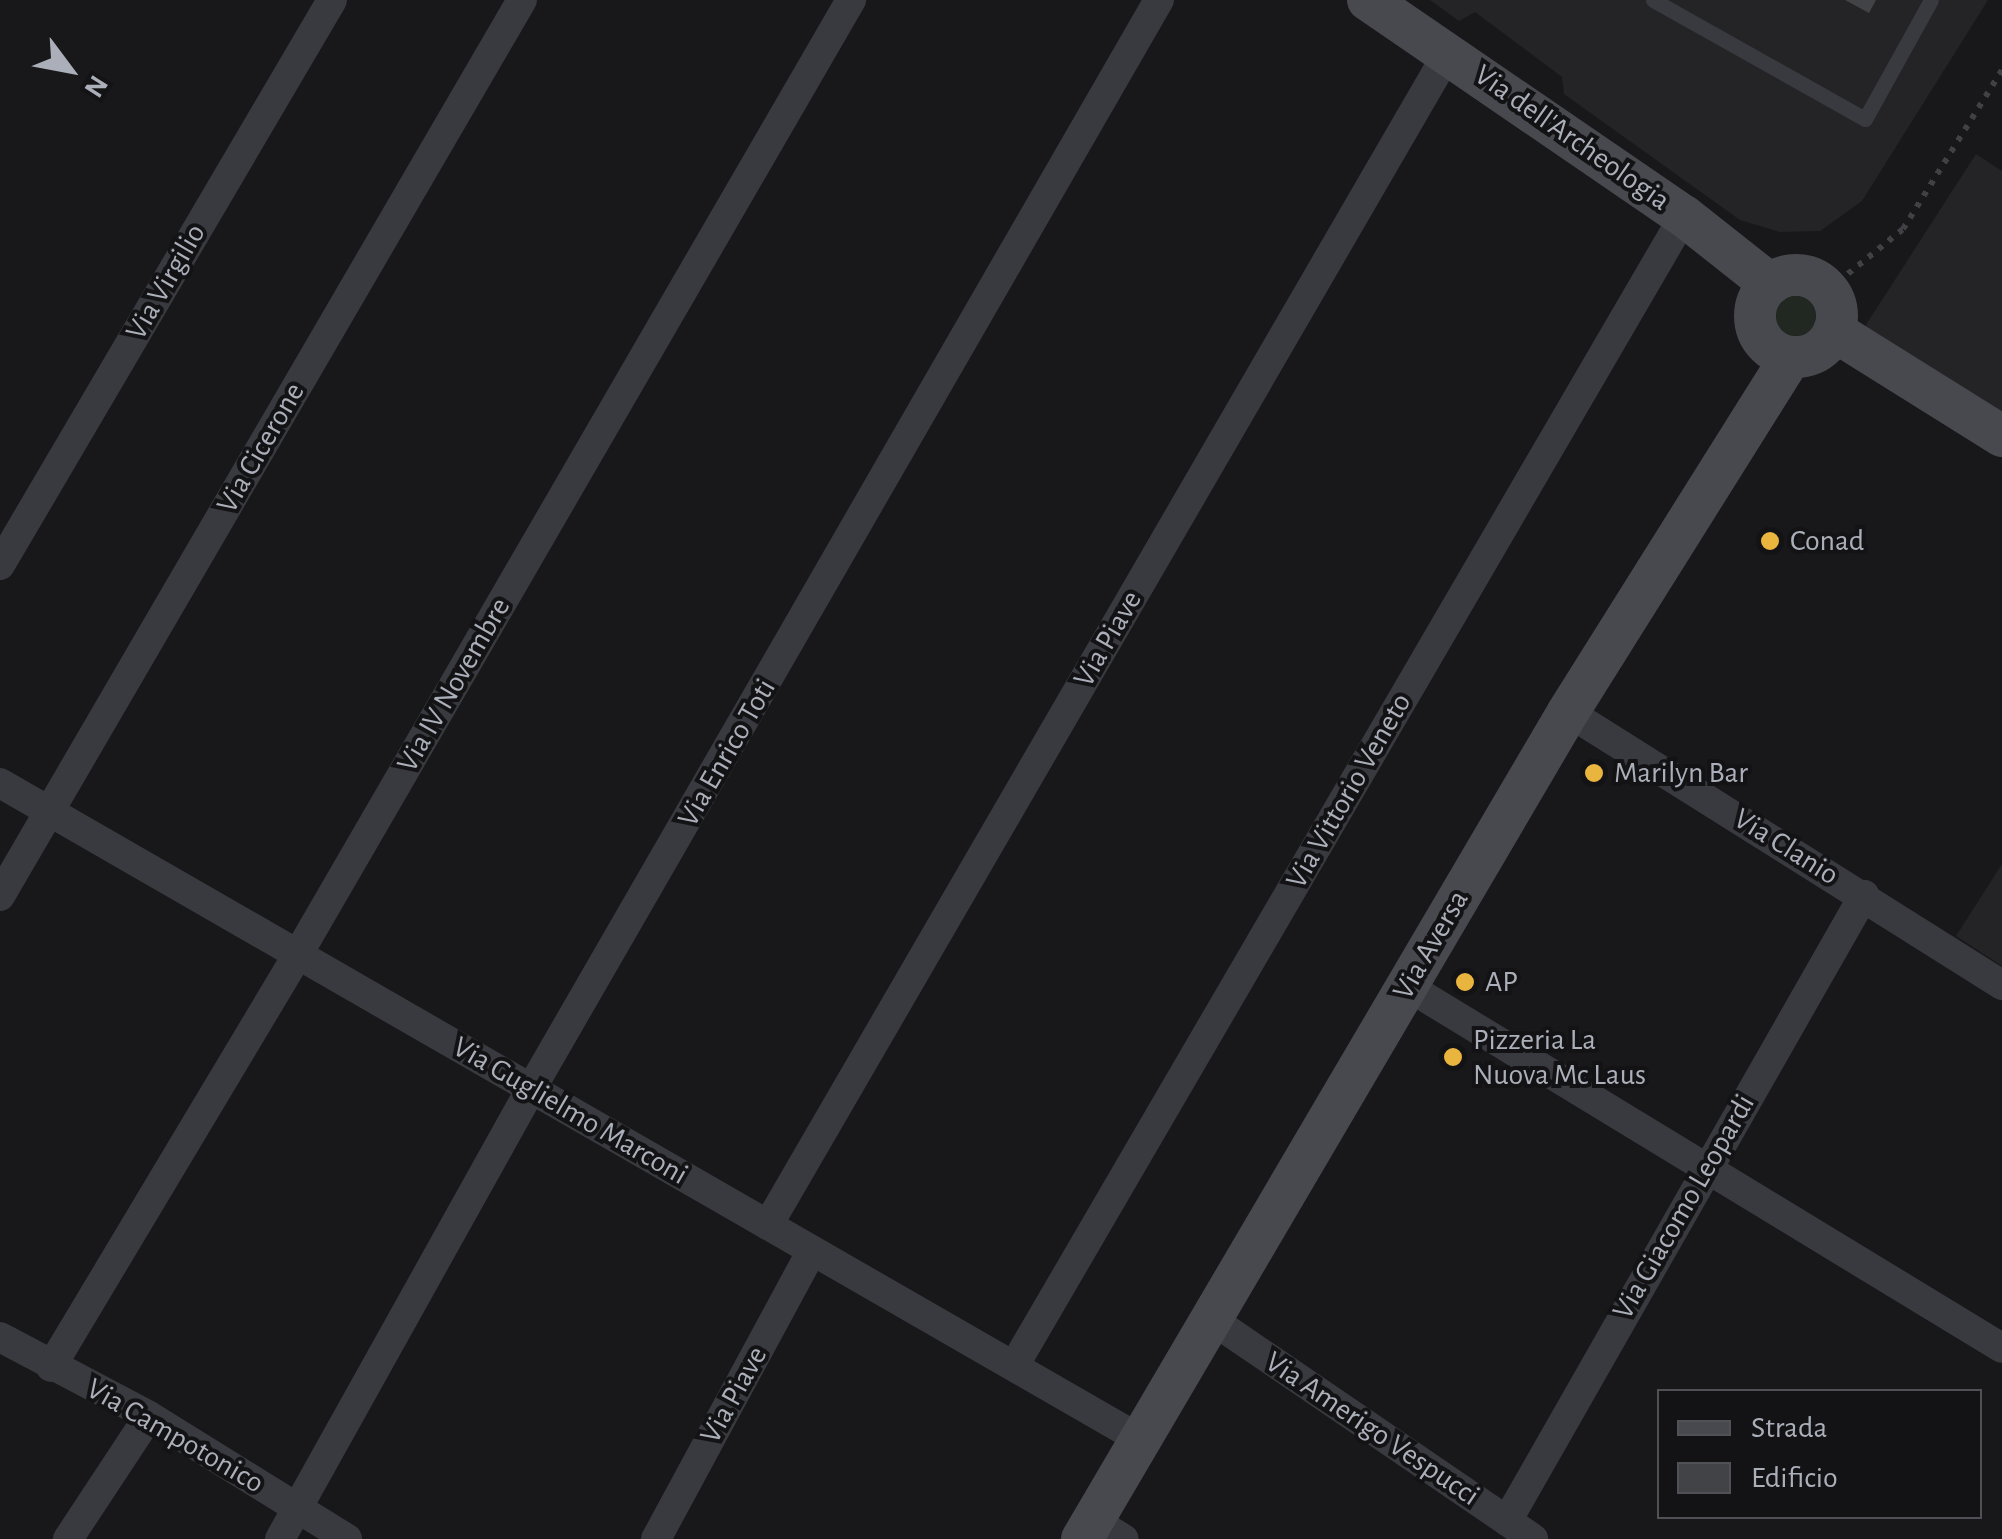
<!DOCTYPE html>
<html>
<head>
<meta charset="utf-8">
<style>
  body { margin:0 }
  #map { position:relative; width:2002px; height:1539px; overflow:hidden; background:#18181a; font-family:"Alegreya Sans",sans-serif }
  div>[style] { position:absolute }
  .built>* { inset:0; background:#242427 }
  .green>* { inset:0; background:#202821 }
  .round { border-radius:50% }
  .building>* { inset:0; background:#424347 }
  .path>* { height:6px; margin-top:-3px; transform-origin:0; background:repeating-linear-gradient(90deg,#3f4145 0 5px,transparent 0 13px) }
  .lane>* { height:15px; margin:-7.5px; padding:0 7.5px; transform-origin:7.5px; border-radius:7.5px; background:#393a3f }
  .street>* { height:30px; margin:-15px; padding:0 15px; transform-origin:15px; border-radius:15px; background:#393a3f }
  .secondary>* { height:42px; margin:-21px; padding:0 21px; transform-origin:21px; border-radius:21px; background:#47494e }
  .secondary>.ring { margin:-21px; padding:0; box-sizing:content-box; background:none; border:42px solid #47494e; border-radius:50% }
  .dots>* { width:28px; height:28px; translate:-50% -50%; box-sizing:border-box; border:5px solid #131315; border-radius:50% }
  span { translate:-50% -50%; white-space:nowrap; text-align:center; line-height:1.15; -webkit-text-stroke:8px #131315; paint-order:stroke }
  .street-label { font-size:30px; color:#abafb9 }
  .poi-label { font-size:30px; color:#abafb9 }
  .left { translate:0 -50%; text-align:left }
  .legend { position:absolute; left:1657px; top:1389px; width:325px; height:130px; box-sizing:border-box; background:#131315; border:2px solid #505157; margin:0; padding:12px 18px; list-style:none; font-size:30px; color:#abafb9 }
  .legend li { display:flex; align-items:center; gap:20px; height:50px }
  .legend b { width:50px; border:2px solid #505157 }
  .north { position:absolute; left:20px; top:20px; width:100px; height:100px; -webkit-text-stroke:8px #131315; paint-order:stroke; rotate:122deg; font-size:28px; font-weight:700; line-height:40px; text-align:center; color:#abafb9 }
  .north::after { content:''; display:block; margin:auto; width:35px; height:45px; background:#abafb9; clip-path:polygon(50% 0,100% 100%,50% 72%,0 100%) }
</style>
</head>
<body>
<div id="map">
  <div class="built">
    <div style="clip-path:polygon(1430px 0,1988px 0,1862px 201px,1820px 231px,1780px 232px,1740px 220px,1564px 94px,1562px 77px,1475px 12px,1459px 21px)"></div>
    <div style="clip-path:polygon(1976px 154px,2002px 171px,2002px 423px,1860px 334px)"></div>
    <div style="clip-path:polygon(2002px 864px,2002px 966px,1956px 936px)"></div>
  </div>
  <div class="green">
    <div class="round" style="left:1776px;top:296px;width:40px;height:40px"></div>
  </div>
  <div class="building">
    <div style="clip-path:polygon(1845px 0,1876px 0,1869px 13px)"></div>
  </div>
  <div class="path">
    <div style="left:1828px;top:290px;width:97px;rotate:-39.1deg"></div>
    <div style="left:1903px;top:229px;width:187px;rotate:-58.1deg"></div>
  </div>
  <div class="lane">
    <div style="left:1653px;top:0;width:243px;rotate:29.3deg"></div>
    <div style="left:1865px;top:119px;width:136px;rotate:-61deg"></div>
  </div>
  <div class="street">
    <div style="left:0;top:565px;width:655px;rotate:-59.56deg"></div>
    <div style="left:1568px;top:712px;width:513px;rotate:32.17deg"></div>
    <div style="left:0;top:783px;width:1315px;rotate:29.92deg"></div>
    <div style="left:0;top:896px;width:1037px;rotate:-59.78deg"></div>
    <div style="left:1407px;top:986px;width:696px;rotate:31.32deg"></div>
    <div style="left:768px;top:1225px;width:1355px;rotate:-59.88deg"></div>
    <div style="left:1211px;top:1319px;width:390px;rotate:34.3deg"></div>
    <div style="left:0;top:1337px;width:169px;rotate:27.9deg"></div>
    <div style="left:149px;top:1416px;width:233px;rotate:31.8deg"></div>
    <div style="left:1014px;top:1366px;width:1331px;rotate:-59.77deg"></div>
    <div style="left:51px;top:1367px;width:481px;rotate:-59.1deg"></div>
    <div style="left:298px;top:954px;width:1103px;rotate:-59.9deg"></div>
    <div style="left:1093px;top:1520px;width:36px;rotate:32deg"></div>
    <div style="left:1507px;top:1521px;width:721px;rotate:-60.3deg"></div>
    <div style="left:68px;top:1539px;width:147px;rotate:-56.6deg"></div>
    <div style="left:280px;top:1539px;width:515px;rotate:-60.85deg"></div>
    <div style="left:531px;top:1089px;width:1257px;rotate:-60.03deg"></div>
    <div style="left:656px;top:1539px;width:328px;rotate:-61.6deg"></div>
  </div>
  <div class="secondary">
    <div style="left:1368px;top:0;width:383px;rotate:34.4deg"></div>
    <div style="left:1684px;top:216px;width:110px;rotate:38.3deg"></div>
    <div class="ring" style="left:1755px;top:275px;width:40px;height:40px"></div>
    <div style="left:1834px;top:331px;width:198px;rotate:32deg"></div>
    <div style="left:1082px;top:1539px;width:959px;rotate:-59.56deg"></div>
    <div style="left:1568px;top:712px;width:419px;rotate:-57.9deg"></div>
  </div>
  <div class="dots">
    <div style="left:1770px;top:541px;background:#eab53f"></div>
    <div style="left:1594px;top:773px;background:#eab53f"></div>
    <div style="left:1465px;top:982px;background:#eab53f"></div>
    <div style="left:1453px;top:1057px;background:#eab53f"></div>
  </div>
  <div class="street-label">
    <span style="left:1572px;top:138px;rotate:35deg">Via dell'Archeologia</span>
    <span style="left:166px;top:282px;rotate:-60deg">Via Virgilio</span>
    <span style="left:261px;top:448px;rotate:-60deg">Via Cicerone</span>
    <span style="left:1108px;top:639px;rotate:-60deg">Via Piave</span>
    <span style="left:454px;top:685px;rotate:-60deg">Via IV Novembre</span>
    <span style="left:727px;top:753px;rotate:-60deg">Via Enrico Toti</span>
    <span style="left:1349px;top:791px;rotate:-60deg">Via Vittorio Veneto</span>
    <span style="left:1786px;top:847px;rotate:32deg">Via Clanio</span>
    <span style="left:1431px;top:945px;rotate:-60deg">Via Aversa</span>
    <span style="left:570px;top:1111px;rotate:30deg">Via Guglielmo Marconi</span>
    <span style="left:1684px;top:1207px;rotate:-60deg">Via Giacomo Leopardi</span>
    <span style="left:734px;top:1395px;rotate:-61deg">Via Piave</span>
    <span style="left:1372px;top:1429px;rotate:34deg">Via Amerigo Vespucci</span>
    <span style="left:175px;top:1436px;rotate:30deg">Via Campotonico</span>
  </div>
  <div class="poi-label">
    <span class="left" style="left:1790px;top:541px">Conad</span>
    <span class="left" style="left:1614px;top:773px">Marilyn Bar</span>
    <span class="left" style="left:1485px;top:982px">AP</span>
    <span class="left" style="left:1473px;top:1057px">Pizzeria La<br>Nuova Mc Laus</span>
  </div>
  <ul class="legend">
  <li><b style="height:12px;background:#47494e"></b>Strada</li>
  <li><b style="height:28px;background:#424347"></b>Edificio</li>
  </ul>
  <div class="north">N</div>
</div>
</body>
</html>
